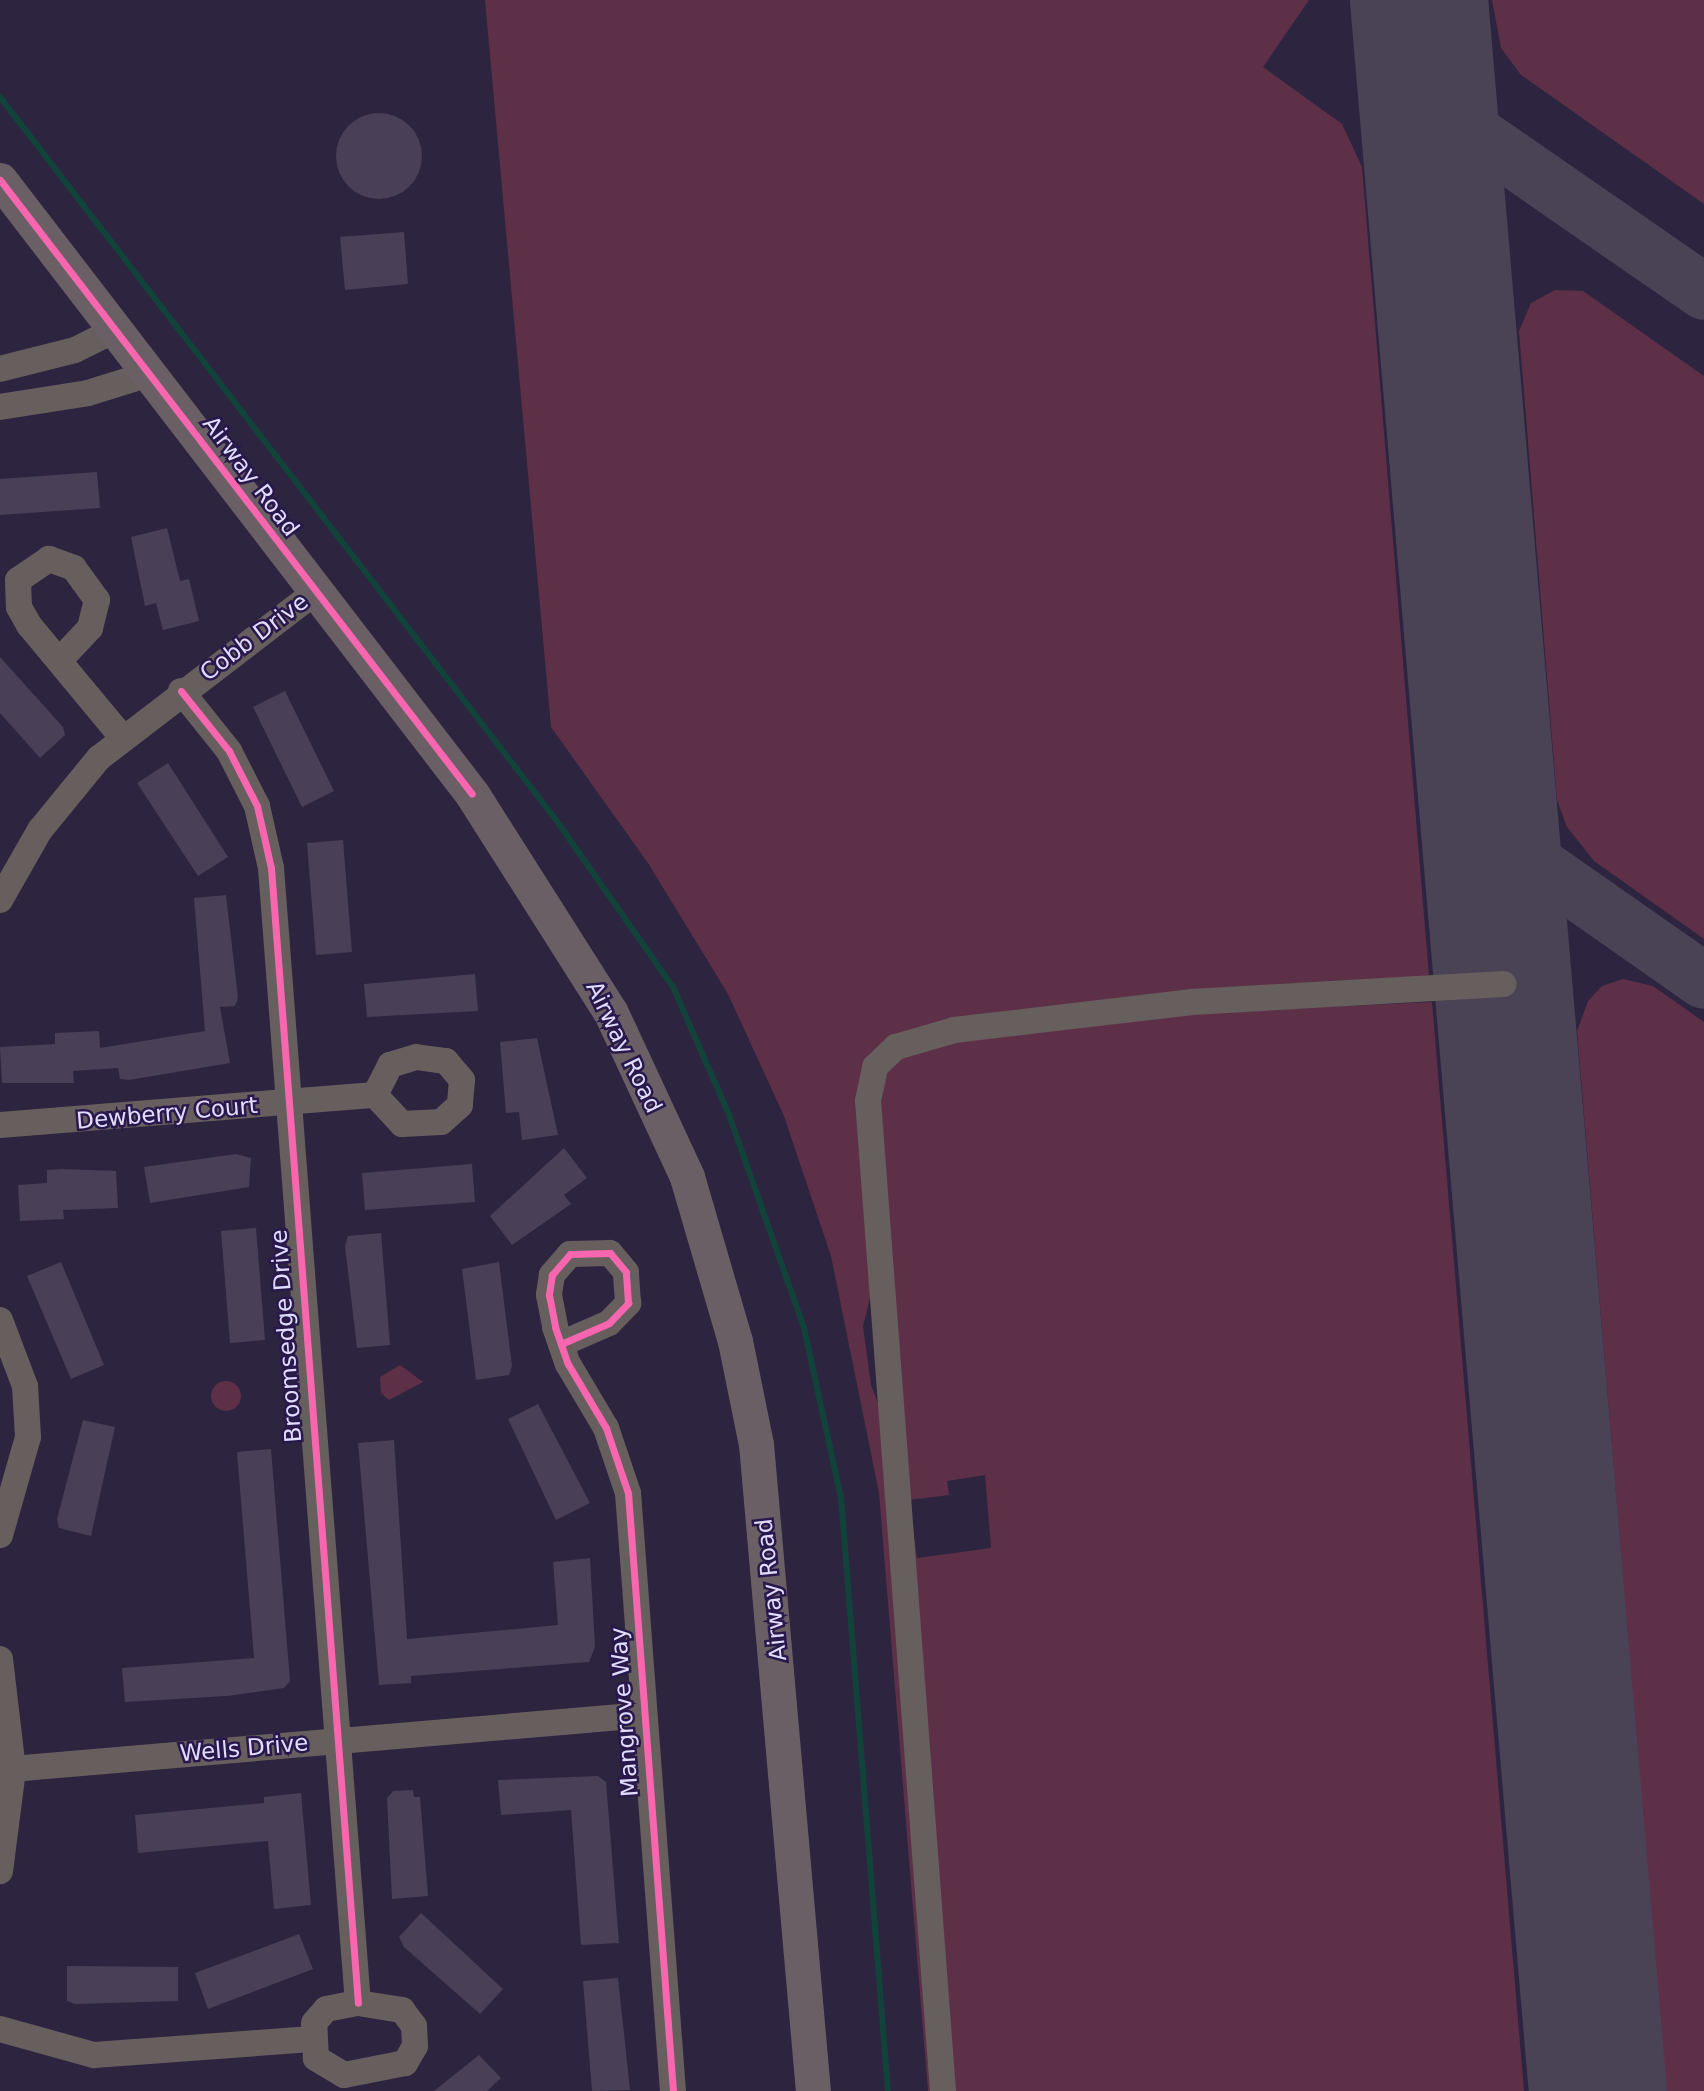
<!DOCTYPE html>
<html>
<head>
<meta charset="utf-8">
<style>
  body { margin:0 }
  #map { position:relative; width:1704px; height:2091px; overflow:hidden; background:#2d2440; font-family:"DejaVu Sans",sans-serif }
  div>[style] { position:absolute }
  .green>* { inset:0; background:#5d3047 }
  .round { border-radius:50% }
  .stream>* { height:6px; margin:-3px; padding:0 3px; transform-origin:3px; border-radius:3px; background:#12433a }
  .taxiway>* { height:56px; margin:-28px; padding:0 28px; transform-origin:28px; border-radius:28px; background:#4a4255 }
  .runway>* { height:138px; margin:-69px; padding:0 69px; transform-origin:69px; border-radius:69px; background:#4a4255 }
  .building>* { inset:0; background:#493f56 }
  .minor>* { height:26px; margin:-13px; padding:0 13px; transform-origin:13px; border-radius:13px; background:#675e5e }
  .major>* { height:35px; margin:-17.5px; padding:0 17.5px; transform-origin:17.5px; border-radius:17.5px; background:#695f64 }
  .cycleway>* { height:7px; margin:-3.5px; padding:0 3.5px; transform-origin:3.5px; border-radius:3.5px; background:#f766af }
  span { translate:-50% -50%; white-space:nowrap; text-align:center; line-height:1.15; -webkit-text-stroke:5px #28184c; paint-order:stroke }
  .street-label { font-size:23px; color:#e2dcfe }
</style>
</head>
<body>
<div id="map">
  <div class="green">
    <div style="clip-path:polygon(485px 0,1309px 0,1263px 67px,1342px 124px,1362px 167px,1429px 976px,877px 1053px,873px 1286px,863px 1326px,871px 1385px,885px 1421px,936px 2091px,928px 2091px,879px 1493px,831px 1256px,784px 1116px,728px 994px,648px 863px,551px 727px)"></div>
    <div style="clip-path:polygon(1492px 0,1704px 0,1704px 204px,1521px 75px,1501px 48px)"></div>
    <div style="clip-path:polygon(1555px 290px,1583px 291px,1704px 376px,1704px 939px,1594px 861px,1567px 827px,1557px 800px,1519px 331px,1531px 303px)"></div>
    <div style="clip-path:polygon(1623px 979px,1653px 986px,1704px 1022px,1704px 2091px,1666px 2091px,1577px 1031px,1588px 1001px,1602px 986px)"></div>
    <div style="clip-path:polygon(evenodd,1432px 1002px,1524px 2091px,949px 2091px,876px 1131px,886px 1075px,900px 1057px,949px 1042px,1195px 1013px,1432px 1002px,985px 1475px,991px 1548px,917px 1558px,909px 1500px,949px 1495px,947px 1481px,985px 1475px)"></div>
    <div style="clip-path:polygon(400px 1365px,423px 1382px,389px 1400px,381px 1393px,380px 1377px)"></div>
    <div class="round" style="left:211px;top:1381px;width:30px;height:30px"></div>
  </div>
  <div class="stream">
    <div style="left:0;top:97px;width:912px;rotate:52.44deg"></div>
    <div style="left:556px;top:820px;width:204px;rotate:55deg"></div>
    <div style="left:673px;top:987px;width:137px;rotate:66.3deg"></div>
    <div style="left:728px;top:1112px;width:229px;rotate:70.6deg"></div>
    <div style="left:804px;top:1328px;width:173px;rotate:77.7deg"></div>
    <div style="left:841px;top:1497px;width:596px;rotate:85.48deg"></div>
  </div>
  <div class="taxiway">
    <div style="left:1427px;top:100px;width:337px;rotate:34.7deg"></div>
    <div style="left:1490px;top:831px;width:261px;rotate:35deg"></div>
  </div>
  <div class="runway">
    <div style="left:1419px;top:0;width:2099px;rotate:85.11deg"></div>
  </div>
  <div class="building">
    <div class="round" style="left:336px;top:113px;width:86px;height:86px"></div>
    <div style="clip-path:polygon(404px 232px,408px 284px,345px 290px,340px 237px)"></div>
    <div style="clip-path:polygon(97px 472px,100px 508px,0 515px,0 479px)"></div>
    <div style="clip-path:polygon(167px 528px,180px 581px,189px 579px,199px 621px,163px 630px,156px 603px,145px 606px,131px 537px)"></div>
    <div style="clip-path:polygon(0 657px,63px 727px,65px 735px,40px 758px,0 713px)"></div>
    <div style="clip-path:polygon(285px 691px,334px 791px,302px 807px,253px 707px)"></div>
    <div style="clip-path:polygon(168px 763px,228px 857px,198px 876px,137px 783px)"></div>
    <div style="clip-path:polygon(343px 840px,352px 952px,316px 955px,307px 843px)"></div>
    <div style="clip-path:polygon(226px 895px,238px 998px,235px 1006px,220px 1007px,230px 1063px,129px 1080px,120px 1079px,118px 1068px,73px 1071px,74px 1083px,2px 1083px,0 1047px,55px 1044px,55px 1033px,99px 1031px,100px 1048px,205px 1031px,194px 898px)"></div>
    <div style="clip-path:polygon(475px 974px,478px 1011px,367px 1017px,364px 984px)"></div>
    <div style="clip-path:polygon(537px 1038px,558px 1135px,522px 1140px,519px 1112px,506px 1113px,500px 1042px)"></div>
    <div style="clip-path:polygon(564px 1148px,587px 1178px,564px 1195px,571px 1204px,512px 1245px,490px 1216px)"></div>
    <div style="clip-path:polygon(236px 1154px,251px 1158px,249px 1187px,150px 1203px,144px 1167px)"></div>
    <div style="clip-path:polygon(472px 1164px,475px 1202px,365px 1210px,362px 1173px)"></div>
    <div style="clip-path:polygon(62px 1169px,116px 1171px,118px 1208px,63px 1210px,64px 1219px,20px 1221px,18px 1185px,47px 1183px,47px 1170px)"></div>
    <div style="clip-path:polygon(256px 1228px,265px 1340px,230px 1343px,221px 1231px)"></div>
    <div style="clip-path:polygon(381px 1233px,390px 1345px,357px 1348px,345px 1246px,348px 1236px)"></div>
    <div style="clip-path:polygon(61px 1262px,104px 1365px,71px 1379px,27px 1276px)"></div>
    <div style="clip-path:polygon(499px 1262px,512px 1366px,509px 1375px,476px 1380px,462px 1269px)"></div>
    <div style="clip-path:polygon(538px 1404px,590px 1503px,556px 1520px,508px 1419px)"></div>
    <div style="clip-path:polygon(83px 1420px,115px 1427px,91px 1536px,59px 1528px,57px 1519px)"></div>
    <div style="clip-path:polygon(394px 1440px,407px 1639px,558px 1625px,553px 1562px,590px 1558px,595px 1647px,589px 1662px,411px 1676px,411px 1683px,379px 1685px,358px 1443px)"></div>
    <div style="clip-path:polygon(271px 1449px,290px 1681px,284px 1688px,227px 1696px,125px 1702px,122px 1668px,254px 1658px,237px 1452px)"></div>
    <div style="clip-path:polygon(598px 1776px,606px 1782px,619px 1943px,581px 1945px,571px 1810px,501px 1815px,498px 1780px)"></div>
    <div style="clip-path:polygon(413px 1790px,414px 1797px,420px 1797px,428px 1896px,392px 1899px,387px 1798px,393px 1791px)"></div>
    <div style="clip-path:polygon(301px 1793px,311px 1905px,274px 1909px,268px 1841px,138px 1853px,135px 1815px,264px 1803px,264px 1797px)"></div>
    <div style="clip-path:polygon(421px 1913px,503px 1989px,480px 2014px,404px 1947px,399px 1937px)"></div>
    <div style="clip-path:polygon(299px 1934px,313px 1969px,208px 2009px,195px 1973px)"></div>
    <div style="clip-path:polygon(67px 1966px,178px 1967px,178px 2001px,75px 2004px,67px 2001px)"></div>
    <div style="clip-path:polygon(618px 1978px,630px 2090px,592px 2091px,583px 1981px)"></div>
    <div style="clip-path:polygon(479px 2055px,501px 2078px,487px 2091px,434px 2091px)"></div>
  </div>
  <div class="minor">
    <div style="left:0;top:369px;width:77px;rotate:-14.2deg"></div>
    <div style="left:75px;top:350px;width:45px;rotate:-26.6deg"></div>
    <div style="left:0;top:407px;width:89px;rotate:-9deg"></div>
    <div style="left:88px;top:393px;width:64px;rotate:-17.3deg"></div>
    <div style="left:60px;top:660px;width:44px;rotate:-46.8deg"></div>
    <div style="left:90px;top:628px;width:29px;rotate:-76deg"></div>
    <div style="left:97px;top:600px;width:39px;rotate:-126deg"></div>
    <div style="left:74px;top:568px;width:27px;rotate:-160deg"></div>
    <div style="left:49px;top:559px;width:37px;rotate:146deg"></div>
    <div style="left:18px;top:580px;width:27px;rotate:88deg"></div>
    <div style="left:19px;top:607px;width:21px;rotate:61deg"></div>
    <div style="left:29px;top:625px;width:146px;rotate:50.3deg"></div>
    <div style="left:181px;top:691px;width:77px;rotate:51.3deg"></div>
    <div style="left:229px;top:751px;width:62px;rotate:63deg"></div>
    <div style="left:257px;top:806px;width:64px;rotate:77.3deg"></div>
    <div style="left:271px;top:868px;width:1138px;rotate:85.62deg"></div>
    <div style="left:0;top:900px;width:81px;rotate:-60.3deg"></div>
    <div style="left:40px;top:830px;width:93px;rotate:-50.7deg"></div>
    <div style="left:99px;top:758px;width:272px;rotate:-37.5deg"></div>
    <div style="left:416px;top:1057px;width:30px;rotate:8deg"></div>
    <div style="left:446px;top:1061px;width:25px;rotate:50deg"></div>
    <div style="left:462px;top:1080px;width:25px;rotate:95deg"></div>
    <div style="left:460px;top:1105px;width:25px;rotate:138deg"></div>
    <div style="left:441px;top:1122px;width:39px;rotate:177deg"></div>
    <div style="left:402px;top:1124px;width:40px;rotate:-133deg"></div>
    <div style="left:375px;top:1095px;width:34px;rotate:-63deg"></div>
    <div style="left:390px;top:1065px;width:27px;rotate:-17deg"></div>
    <div style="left:0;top:1125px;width:376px;rotate:-4.6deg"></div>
    <div style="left:0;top:1320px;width:71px;rotate:69.3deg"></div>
    <div style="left:25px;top:1386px;width:51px;rotate:86.6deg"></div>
    <div style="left:28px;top:1437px;width:102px;rotate:105.9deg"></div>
    <div style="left:561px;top:1344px;width:52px;rotate:-23.6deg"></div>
    <div style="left:609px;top:1323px;width:28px;rotate:-46deg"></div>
    <div style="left:628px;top:1303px;width:31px;rotate:-94deg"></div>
    <div style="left:626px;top:1272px;width:25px;rotate:-130deg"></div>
    <div style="left:610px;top:1253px;width:40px;rotate:178.6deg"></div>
    <div style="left:570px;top:1254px;width:28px;rotate:131deg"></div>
    <div style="left:552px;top:1275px;width:20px;rotate:99deg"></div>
    <div style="left:549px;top:1295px;width:33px;rotate:79deg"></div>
    <div style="left:555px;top:1327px;width:39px;rotate:71deg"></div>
    <div style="left:568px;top:1364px;width:74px;rotate:59.3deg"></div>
    <div style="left:606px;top:1428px;width:69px;rotate:71.3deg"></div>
    <div style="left:628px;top:1493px;width:600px;rotate:85.7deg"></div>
    <div style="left:0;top:1659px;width:112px;rotate:83.3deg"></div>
    <div style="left:13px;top:1770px;width:102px;rotate:97.3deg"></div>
    <div style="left:0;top:1770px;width:646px;rotate:-4.88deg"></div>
    <div style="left:358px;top:2003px;width:45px;rotate:9deg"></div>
    <div style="left:402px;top:2010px;width:20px;rotate:53deg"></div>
    <div style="left:414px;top:2026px;width:20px;rotate:87deg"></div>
    <div style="left:415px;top:2046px;width:20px;rotate:120deg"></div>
    <div style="left:405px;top:2063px;width:62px;rotate:168.9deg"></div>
    <div style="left:344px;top:2075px;width:33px;rotate:-149deg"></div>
    <div style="left:316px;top:2058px;width:35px;rotate:-93deg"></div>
    <div style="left:314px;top:2023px;width:18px;rotate:-49deg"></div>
    <div style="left:326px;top:2009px;width:33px;rotate:-11deg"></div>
    <div style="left:0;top:2029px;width:98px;rotate:15.5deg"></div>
    <div style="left:94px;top:2055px;width:218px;rotate:-4.2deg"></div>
    <div style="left:943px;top:2091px;width:993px;rotate:-94.33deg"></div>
    <div style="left:868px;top:1101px;width:35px;rotate:-78deg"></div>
    <div style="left:875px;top:1067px;width:29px;rotate:-44deg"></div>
    <div style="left:896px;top:1047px;width:60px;rotate:-16.3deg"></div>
    <div style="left:954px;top:1030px;width:240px;rotate:-6.7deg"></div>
    <div style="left:1192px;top:1002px;width:312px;rotate:-3.3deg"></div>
  </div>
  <div class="major">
    <div style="left:0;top:180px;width:774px;rotate:52.45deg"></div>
    <div style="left:472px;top:794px;width:259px;rotate:57.6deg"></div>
    <div style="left:611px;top:1013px;width:181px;rotate:65.1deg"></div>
    <div style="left:687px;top:1177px;width:171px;rotate:73.7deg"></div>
    <div style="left:735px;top:1341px;width:105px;rotate:78.5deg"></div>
    <div style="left:756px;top:1444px;width:650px;rotate:84.97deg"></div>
  </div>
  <div class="cycleway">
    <div style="left:0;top:180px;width:774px;rotate:52.45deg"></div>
    <div style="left:181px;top:691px;width:77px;rotate:51.3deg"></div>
    <div style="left:229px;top:751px;width:62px;rotate:63deg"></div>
    <div style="left:257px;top:806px;width:64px;rotate:77.3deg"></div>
    <div style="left:271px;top:868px;width:1138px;rotate:85.62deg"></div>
    <div style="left:561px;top:1344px;width:52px;rotate:-23.6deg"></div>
    <div style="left:609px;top:1323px;width:28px;rotate:-46deg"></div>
    <div style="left:628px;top:1303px;width:31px;rotate:-94deg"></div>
    <div style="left:626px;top:1272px;width:25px;rotate:-130deg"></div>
    <div style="left:610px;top:1253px;width:40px;rotate:178.6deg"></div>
    <div style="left:570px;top:1254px;width:28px;rotate:131deg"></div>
    <div style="left:552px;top:1275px;width:20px;rotate:99deg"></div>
    <div style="left:549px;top:1295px;width:33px;rotate:79deg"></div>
    <div style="left:555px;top:1327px;width:39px;rotate:71deg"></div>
    <div style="left:568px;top:1364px;width:74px;rotate:59.3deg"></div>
    <div style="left:606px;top:1428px;width:69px;rotate:71.3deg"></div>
    <div style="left:628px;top:1493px;width:600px;rotate:85.7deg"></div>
  </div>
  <div class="street-label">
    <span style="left:251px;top:476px;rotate:53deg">Airway Road</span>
    <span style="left:254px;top:637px;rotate:-37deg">Cobb Drive</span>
    <span style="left:624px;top:1047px;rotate:64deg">Airway Road</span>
    <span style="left:167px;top:1113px;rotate:-5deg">Dewberry Court</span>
    <span style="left:286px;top:1336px;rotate:-94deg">Broomsedge Drive</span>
    <span style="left:771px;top:1590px;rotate:-96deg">Airway Road</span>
    <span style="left:624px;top:1712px;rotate:-94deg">Mangrove Way</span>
    <span style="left:244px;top:1748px;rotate:-5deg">Wells Drive</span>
  </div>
</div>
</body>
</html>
